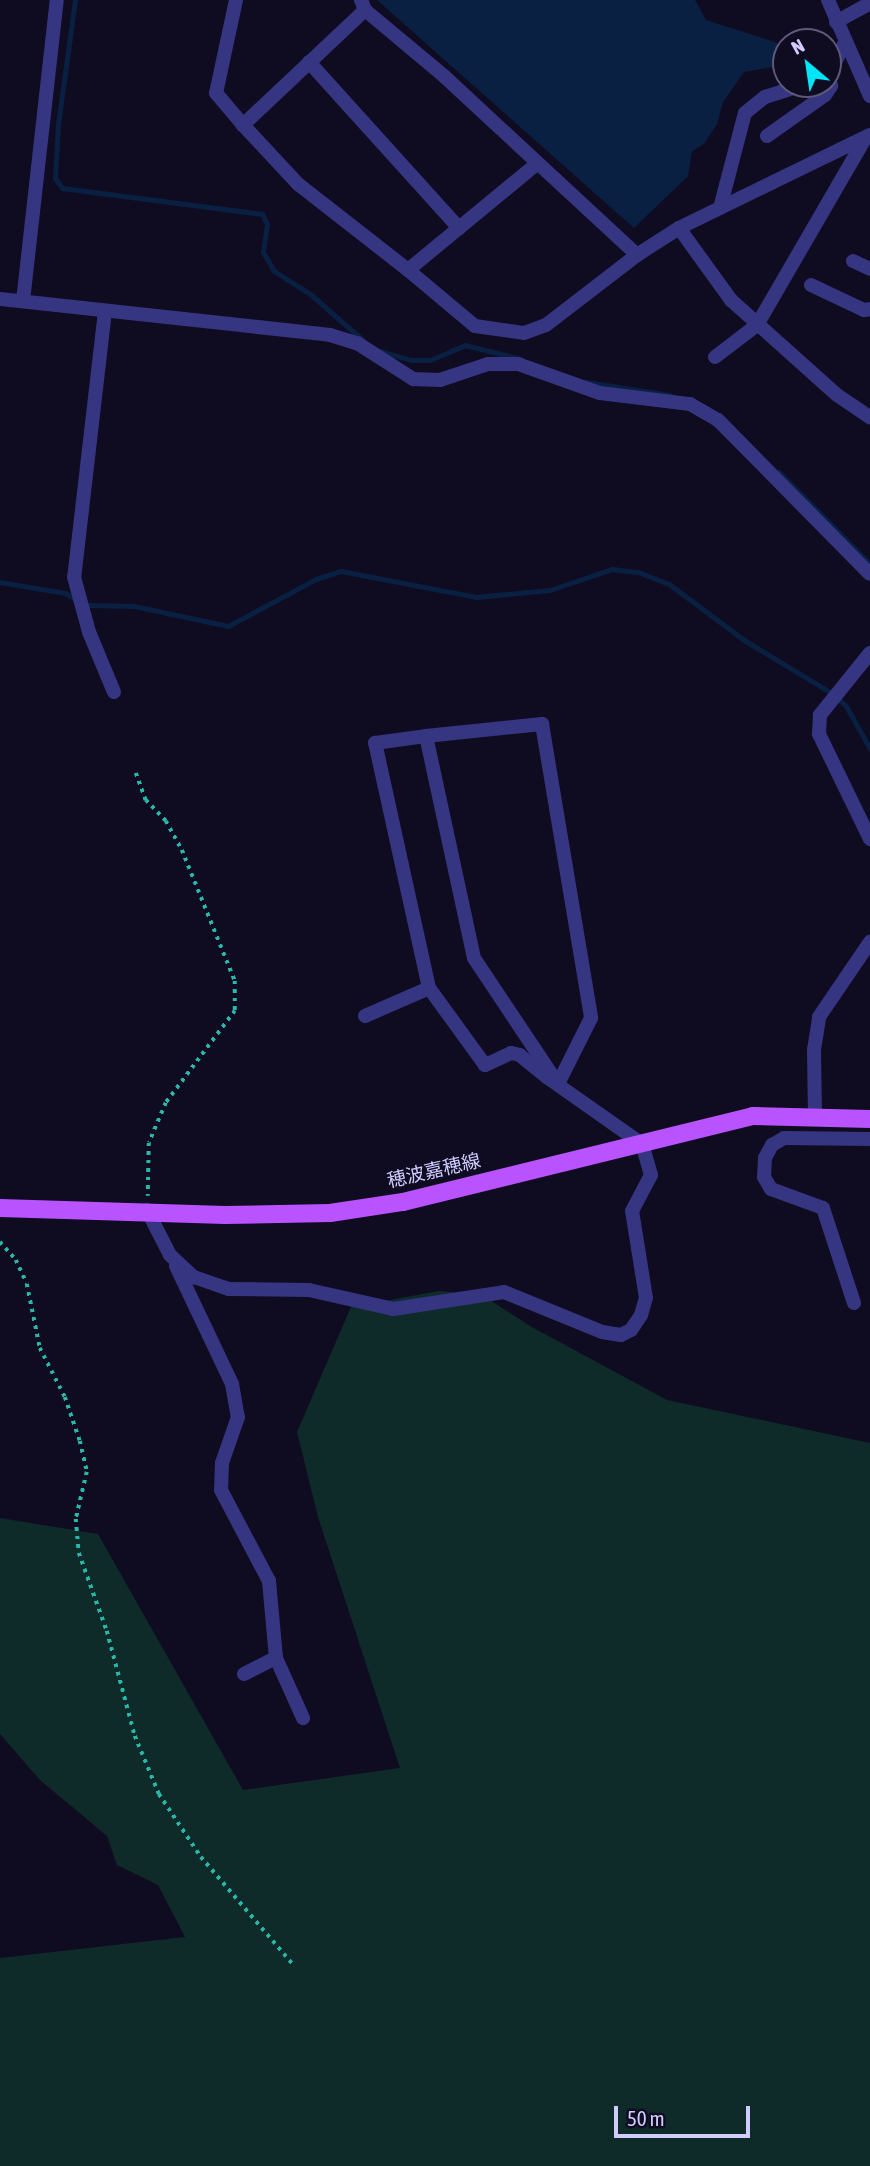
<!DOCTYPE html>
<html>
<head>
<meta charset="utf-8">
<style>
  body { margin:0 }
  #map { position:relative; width:870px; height:2166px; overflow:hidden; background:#0f0c21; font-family:"Asap Condensed","Noto Sans JP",sans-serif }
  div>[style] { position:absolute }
  .green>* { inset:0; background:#0f2b29 }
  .water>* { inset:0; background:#092043 }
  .stream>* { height:5px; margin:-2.5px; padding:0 2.5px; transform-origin:2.5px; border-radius:2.5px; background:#092043 }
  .path>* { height:3.5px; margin-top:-1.75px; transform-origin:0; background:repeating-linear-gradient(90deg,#28b7aa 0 3.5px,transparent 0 8.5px) }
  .street>* { height:14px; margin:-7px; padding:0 7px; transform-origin:7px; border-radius:7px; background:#353582 }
  .primary>* { height:18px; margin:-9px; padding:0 9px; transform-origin:9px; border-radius:9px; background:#b953ff }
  span { translate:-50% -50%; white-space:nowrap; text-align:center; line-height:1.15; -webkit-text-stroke:5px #0f0c21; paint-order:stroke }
  .street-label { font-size:19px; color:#d0ccff }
  .north { position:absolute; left:772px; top:28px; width:70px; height:70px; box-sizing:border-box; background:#0f0c21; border:2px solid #5c597a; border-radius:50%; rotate:331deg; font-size:19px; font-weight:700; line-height:28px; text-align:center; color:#d0ccff }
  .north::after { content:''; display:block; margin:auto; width:24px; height:32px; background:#00e6f7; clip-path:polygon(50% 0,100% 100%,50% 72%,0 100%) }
  .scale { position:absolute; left:614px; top:2106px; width:136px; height:32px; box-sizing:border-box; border:4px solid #d0ccff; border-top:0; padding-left:9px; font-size:21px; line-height:24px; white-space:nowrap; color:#d0ccff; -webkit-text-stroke:5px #0f0c21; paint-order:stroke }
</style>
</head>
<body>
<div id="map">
  <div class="green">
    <div style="clip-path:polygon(439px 1291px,482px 1295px,530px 1326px,667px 1400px,870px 1443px,870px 2166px,0 2166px,0 1958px,185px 1937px,158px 1885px,117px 1865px,107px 1836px,40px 1780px,0 1734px,0 1518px,98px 1534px,243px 1790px,400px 1768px,318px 1517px,297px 1432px,351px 1307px)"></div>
  </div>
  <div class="water">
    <div style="clip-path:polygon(377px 0,695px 0,706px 20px,784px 45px,772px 67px,744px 72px,723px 102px,717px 124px,704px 144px,692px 151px,688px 176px,634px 228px)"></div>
  </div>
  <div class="stream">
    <div style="left:75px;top:0;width:125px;rotate:97.8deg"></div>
    <div style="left:58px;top:124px;width:54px;rotate:93.2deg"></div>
    <div style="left:55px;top:178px;width:12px;rotate:55deg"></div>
    <div style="left:62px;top:188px;width:202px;rotate:7.4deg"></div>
    <div style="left:262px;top:214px;width:11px;rotate:63deg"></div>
    <div style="left:267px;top:224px;width:28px;rotate:98deg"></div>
    <div style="left:263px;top:252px;width:22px;rotate:60deg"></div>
    <div style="left:274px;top:271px;width:43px;rotate:32.6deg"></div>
    <div style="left:310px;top:294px;width:70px;rotate:41deg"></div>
    <div style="left:380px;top:351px;width:32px;rotate:16deg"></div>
    <div style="left:411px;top:360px;width:19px"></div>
    <div style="left:430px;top:360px;width:38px;rotate:-23deg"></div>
    <div style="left:465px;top:345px;width:58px;rotate:14deg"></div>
    <div style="left:586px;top:382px;width:85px;rotate:8.8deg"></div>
    <div style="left:779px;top:472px;width:127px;rotate:45.3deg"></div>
    <div style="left:0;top:582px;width:66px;rotate:9.6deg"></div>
    <div style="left:65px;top:593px;width:25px;rotate:29deg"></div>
    <div style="left:87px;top:605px;width:47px;rotate:1.2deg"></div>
    <div style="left:134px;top:606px;width:96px;rotate:12deg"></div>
    <div style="left:228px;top:626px;width:100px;rotate:-28.1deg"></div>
    <div style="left:316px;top:579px;width:26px;rotate:-18deg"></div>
    <div style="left:341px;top:571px;width:137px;rotate:10.9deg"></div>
    <div style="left:476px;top:597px;width:74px;rotate:-5.4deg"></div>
    <div style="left:550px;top:590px;width:65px;rotate:-18.7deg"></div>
    <div style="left:612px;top:569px;width:26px;rotate:7deg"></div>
    <div style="left:638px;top:572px;width:33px;rotate:21deg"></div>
    <div style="left:669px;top:584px;width:94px;rotate:36.7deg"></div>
    <div style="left:744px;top:640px;width:104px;rotate:31.2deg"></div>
    <div style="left:833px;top:694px;width:18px;rotate:43deg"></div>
    <div style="left:846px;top:706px;width:49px;rotate:60.8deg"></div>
  </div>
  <div class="path">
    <div style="left:136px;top:773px;width:29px;rotate:70deg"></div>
    <div style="left:146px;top:800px;width:29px;rotate:46deg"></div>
    <div style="left:166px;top:821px;width:33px;rotate:61deg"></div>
    <div style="left:182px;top:850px;width:141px;rotate:68deg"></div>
    <div style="left:235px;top:981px;width:30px;rotate:90deg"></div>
    <div style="left:235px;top:1011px;width:115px;rotate:126.9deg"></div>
    <div style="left:166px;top:1103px;width:43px;rotate:113deg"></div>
    <div style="left:149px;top:1143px;width:53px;rotate:91.1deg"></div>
    <div style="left:0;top:1242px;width:24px;rotate:48deg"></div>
    <div style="left:16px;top:1260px;width:26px;rotate:65deg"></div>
    <div style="left:27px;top:1284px;width:65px;rotate:78.5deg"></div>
    <div style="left:40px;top:1348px;width:55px;rotate:63deg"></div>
    <div style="left:65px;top:1397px;width:46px;rotate:71.2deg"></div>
    <div style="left:80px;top:1441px;width:32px;rotate:77deg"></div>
    <div style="left:87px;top:1472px;width:48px;rotate:103.2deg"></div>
    <div style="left:76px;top:1519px;width:34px;rotate:85deg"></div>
    <div style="left:79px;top:1553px;width:83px;rotate:70.3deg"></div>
    <div style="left:107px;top:1631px;width:109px;rotate:75.1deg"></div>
    <div style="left:135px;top:1736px;width:63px;rotate:67.5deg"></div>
    <div style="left:159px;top:1794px;width:76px;rotate:56.3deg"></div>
    <div style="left:201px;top:1857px;width:140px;rotate:49.4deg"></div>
  </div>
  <div class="street">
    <div style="left:236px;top:0;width:95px;rotate:102.1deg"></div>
    <div style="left:216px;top:93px;width:42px;rotate:49.8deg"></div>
    <div style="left:361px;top:0;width:11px;rotate:68deg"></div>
    <div style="left:365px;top:10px;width:104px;rotate:39.9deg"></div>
    <div style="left:445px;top:77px;width:262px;rotate:42.8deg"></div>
    <div style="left:637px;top:255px;width:50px;rotate:-32.7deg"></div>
    <div style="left:679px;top:228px;width:212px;rotate:-26deg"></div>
    <div style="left:828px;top:0;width:105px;rotate:66.4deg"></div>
    <div style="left:365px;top:10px;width:168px;rotate:136.7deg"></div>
    <div style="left:243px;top:125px;width:81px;rotate:47deg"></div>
    <div style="left:298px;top:184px;width:140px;rotate:38deg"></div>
    <div style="left:408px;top:270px;width:168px;rotate:-39.5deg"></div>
    <div style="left:836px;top:22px;width:39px;rotate:-29deg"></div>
    <div style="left:309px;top:62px;width:224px;rotate:47.9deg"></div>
    <div style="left:828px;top:77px;width:39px;rotate:-64deg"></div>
    <div style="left:767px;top:136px;width:71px;rotate:-35.3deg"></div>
    <div style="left:825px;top:95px;width:11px;rotate:-56deg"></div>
    <div style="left:831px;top:86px;width:9px;rotate:-103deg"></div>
    <div style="left:720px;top:208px;width:98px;rotate:-75.3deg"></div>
    <div style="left:745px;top:113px;width:26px;rotate:-39deg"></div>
    <div style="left:765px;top:97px;width:43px;rotate:-17.6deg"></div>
    <div style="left:679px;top:228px;width:89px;rotate:54.2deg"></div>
    <div style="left:731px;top:300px;width:142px;rotate:41.9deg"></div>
    <div style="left:837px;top:395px;width:40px;rotate:34deg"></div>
    <div style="left:853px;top:261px;width:19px;rotate:25deg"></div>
    <div style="left:408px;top:270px;width:87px;rotate:39.9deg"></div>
    <div style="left:475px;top:326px;width:49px;rotate:8.1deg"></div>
    <div style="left:524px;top:333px;width:23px;rotate:-20deg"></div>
    <div style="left:546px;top:325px;width:115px;rotate:-37.6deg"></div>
    <div style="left:811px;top:285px;width:59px;rotate:25.3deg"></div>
    <div style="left:864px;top:310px;width:6px;rotate:-9deg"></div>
    <div style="left:0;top:299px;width:332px;rotate:6.2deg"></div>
    <div style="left:330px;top:335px;width:28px;rotate:17deg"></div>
    <div style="left:357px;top:343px;width:67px;rotate:32.7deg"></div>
    <div style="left:413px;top:379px;width:27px;rotate:2deg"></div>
    <div style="left:440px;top:380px;width:51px;rotate:-18.4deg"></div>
    <div style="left:488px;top:364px;width:30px"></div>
    <div style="left:518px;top:364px;width:87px;rotate:19.5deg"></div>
    <div style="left:600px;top:393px;width:91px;rotate:7deg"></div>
    <div style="left:690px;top:404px;width:32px;rotate:30deg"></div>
    <div style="left:718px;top:420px;width:216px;rotate:45.4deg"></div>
    <div style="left:23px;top:301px;width:303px;rotate:-83.6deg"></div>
    <div style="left:105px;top:311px;width:268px;rotate:96.6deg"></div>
    <div style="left:74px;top:577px;width:57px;rotate:74.7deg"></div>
    <div style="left:89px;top:632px;width:65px;rotate:67.4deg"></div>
    <div style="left:715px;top:357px;width:53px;rotate:-37.3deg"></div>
    <div style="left:757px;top:325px;width:217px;rotate:-59.9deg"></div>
    <div style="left:870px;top:653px;width:80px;rotate:128.9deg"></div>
    <div style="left:820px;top:715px;width:19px;rotate:93deg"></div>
    <div style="left:819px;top:734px;width:117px;rotate:64.1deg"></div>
    <div style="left:365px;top:1016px;width:70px;rotate:-23.6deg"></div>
    <div style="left:815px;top:1115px;width:65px;rotate:-90.9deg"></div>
    <div style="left:814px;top:1050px;width:33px;rotate:-81deg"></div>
    <div style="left:819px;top:1017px;width:91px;rotate:-55.8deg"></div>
    <div style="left:147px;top:1210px;width:51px;rotate:62.9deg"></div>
    <div style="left:170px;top:1255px;width:33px;rotate:43deg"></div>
    <div style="left:194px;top:1277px;width:37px;rotate:19deg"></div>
    <div style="left:229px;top:1289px;width:80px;rotate:0.7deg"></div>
    <div style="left:309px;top:1290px;width:86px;rotate:12.7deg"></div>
    <div style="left:393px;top:1309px;width:112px;rotate:-8.7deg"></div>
    <div style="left:504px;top:1292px;width:106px;rotate:22.2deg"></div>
    <div style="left:602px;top:1332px;width:19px;rotate:9deg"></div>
    <div style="left:621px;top:1335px;width:11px;rotate:-27deg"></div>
    <div style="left:631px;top:1330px;width:18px;rotate:-56deg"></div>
    <div style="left:641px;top:1315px;width:18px;rotate:-74deg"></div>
    <div style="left:646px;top:1298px;width:88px;rotate:-99.1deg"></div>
    <div style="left:632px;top:1211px;width:41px;rotate:-62.2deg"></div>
    <div style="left:651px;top:1175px;width:32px;rotate:-106deg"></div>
    <div style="left:642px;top:1144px;width:115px;rotate:-144.9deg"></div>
    <div style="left:548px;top:1078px;width:36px;rotate:-141deg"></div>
    <div style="left:520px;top:1055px;width:9px;rotate:-167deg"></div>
    <div style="left:511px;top:1053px;width:29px;rotate:155deg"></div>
    <div style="left:485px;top:1065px;width:95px;rotate:-126deg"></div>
    <div style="left:429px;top:988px;width:251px;rotate:-102.4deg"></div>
    <div style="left:375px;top:743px;width:51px;rotate:-7.8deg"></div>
    <div style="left:426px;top:736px;width:117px;rotate:-5.9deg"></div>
    <div style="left:542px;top:724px;width:298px;rotate:80.5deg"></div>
    <div style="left:591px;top:1018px;width:74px;rotate:116.6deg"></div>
    <div style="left:558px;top:1084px;width:151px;rotate:-123.7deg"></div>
    <div style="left:474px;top:958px;width:227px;rotate:-102.2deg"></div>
    <div style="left:176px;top:1266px;width:131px;rotate:64.6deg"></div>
    <div style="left:232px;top:1384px;width:34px;rotate:80deg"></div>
    <div style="left:238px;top:1417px;width:49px;rotate:109.2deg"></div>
    <div style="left:222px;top:1463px;width:27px;rotate:92deg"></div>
    <div style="left:221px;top:1490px;width:103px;rotate:62.2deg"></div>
    <div style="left:269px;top:1581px;width:77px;rotate:84.8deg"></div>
    <div style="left:276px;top:1658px;width:66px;rotate:65.8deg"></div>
    <div style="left:854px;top:1303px;width:100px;rotate:-108.1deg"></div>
    <div style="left:823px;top:1208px;width:55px;rotate:-159.9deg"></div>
    <div style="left:771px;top:1189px;width:14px;rotate:-120deg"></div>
    <div style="left:764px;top:1177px;width:19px;rotate:-87deg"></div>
    <div style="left:765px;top:1158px;width:15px;rotate:-62deg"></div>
    <div style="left:772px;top:1145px;width:14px;rotate:-30deg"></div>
    <div style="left:784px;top:1138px;width:86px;rotate:0.7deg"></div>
    <div style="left:244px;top:1674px;width:36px;rotate:-27deg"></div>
  </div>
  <div class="primary">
    <div style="left:0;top:1208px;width:225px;rotate:1.8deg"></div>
    <div style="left:225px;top:1215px;width:105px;rotate:-1.1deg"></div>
    <div style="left:330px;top:1213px;width:74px;rotate:-8.6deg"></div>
    <div style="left:403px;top:1202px;width:360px;rotate:-13.8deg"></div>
    <div style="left:753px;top:1116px;width:117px;rotate:1.5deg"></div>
  </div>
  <div class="street-label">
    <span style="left:434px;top:1171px;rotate:-13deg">穂波嘉穂線</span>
  </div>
  <div class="north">N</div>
  <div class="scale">50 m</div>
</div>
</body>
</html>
